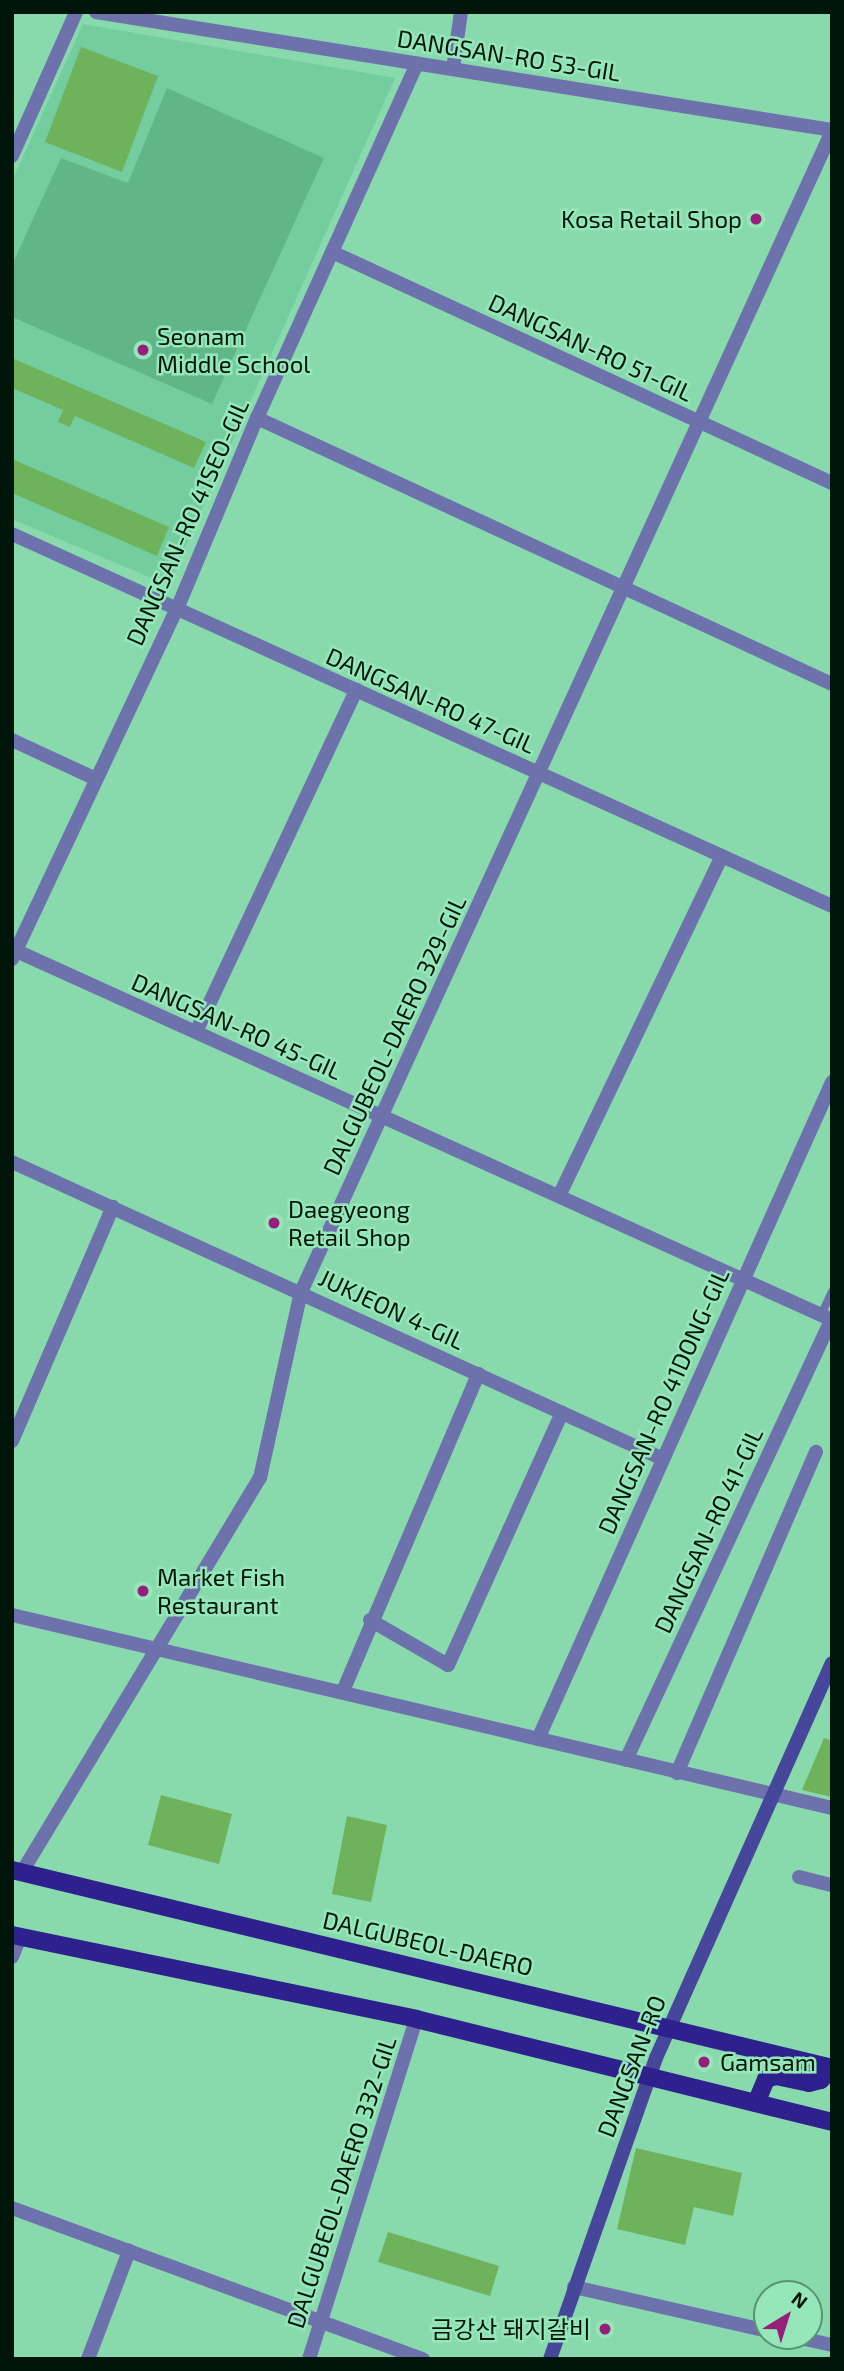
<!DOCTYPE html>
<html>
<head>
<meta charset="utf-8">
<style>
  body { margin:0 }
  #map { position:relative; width:844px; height:2371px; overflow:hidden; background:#88daad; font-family:"Exo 2","Noto Sans KR",sans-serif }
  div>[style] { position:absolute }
  .built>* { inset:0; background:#74cd9e }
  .green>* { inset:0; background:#61b689 }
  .building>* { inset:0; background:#6fb25c }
  .lane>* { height:8px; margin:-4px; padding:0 4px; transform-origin:4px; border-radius:4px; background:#6d72ac }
  .street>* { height:14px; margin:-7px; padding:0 7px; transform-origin:7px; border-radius:7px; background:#6d72ac }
  .secondary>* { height:14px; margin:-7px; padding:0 7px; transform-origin:7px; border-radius:7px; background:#46469b }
  .primary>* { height:18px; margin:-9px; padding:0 9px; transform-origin:9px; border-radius:9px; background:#2f218d }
  .dots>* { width:19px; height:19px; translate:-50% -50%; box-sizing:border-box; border:4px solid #95e7ba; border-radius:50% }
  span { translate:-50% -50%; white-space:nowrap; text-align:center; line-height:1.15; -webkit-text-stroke:5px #95e7ba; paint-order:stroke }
  .street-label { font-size:24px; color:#00160a }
  .poi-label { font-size:24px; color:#00160a }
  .right { translate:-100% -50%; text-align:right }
  .left { translate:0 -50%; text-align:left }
  .frame { position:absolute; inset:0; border:14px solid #00160a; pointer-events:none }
  .north { position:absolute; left:753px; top:2280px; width:70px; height:70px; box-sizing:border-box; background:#95e7ba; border:2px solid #599374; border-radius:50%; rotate:38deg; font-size:19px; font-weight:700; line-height:28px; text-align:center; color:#00160a }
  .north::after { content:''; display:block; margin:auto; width:24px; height:32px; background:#961f7b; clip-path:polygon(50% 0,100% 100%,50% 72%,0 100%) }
</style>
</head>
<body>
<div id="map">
  <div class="built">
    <div style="clip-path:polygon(83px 24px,395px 78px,168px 585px,12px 519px,12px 181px)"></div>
  </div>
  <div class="green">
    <div style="clip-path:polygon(167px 88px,324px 158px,212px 404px,12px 317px,12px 265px,61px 158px,128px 183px)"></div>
  </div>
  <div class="building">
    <div style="clip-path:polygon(81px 47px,158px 76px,122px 172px,45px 142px)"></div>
    <div style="clip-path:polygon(12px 358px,206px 442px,194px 468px,75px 416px,70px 427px,58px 422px,63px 410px,12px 388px)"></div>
    <div style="clip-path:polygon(12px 459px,169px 527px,157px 556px,12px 493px)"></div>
    <div style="clip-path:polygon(824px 1738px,832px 1741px,832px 1797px,802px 1790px)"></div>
    <div style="clip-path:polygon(161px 1795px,232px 1814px,219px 1864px,148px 1845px)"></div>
    <div style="clip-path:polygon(347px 1816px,387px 1825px,371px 1902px,332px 1894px)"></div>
    <div style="clip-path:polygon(636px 2148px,742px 2173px,733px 2216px,694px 2207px,685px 2245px,617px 2229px)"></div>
    <div style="clip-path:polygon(388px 2232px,499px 2266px,490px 2296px,378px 2262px)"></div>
  </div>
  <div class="lane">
    <div style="left:821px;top:1315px;width:26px;rotate:-65deg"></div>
  </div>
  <div class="street">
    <div style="left:96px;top:12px;width:745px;rotate:9.11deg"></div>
    <div style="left:453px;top:69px;width:58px;rotate:-82deg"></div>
    <div style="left:12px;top:156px;width:158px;rotate:-66deg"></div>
    <div style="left:332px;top:252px;width:551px;rotate:24.8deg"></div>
    <div style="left:257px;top:418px;width:634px;rotate:24.83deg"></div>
    <div style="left:12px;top:534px;width:900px;rotate:24.4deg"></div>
    <div style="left:12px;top:740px;width:90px;rotate:24.9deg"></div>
    <div style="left:12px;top:949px;width:900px;rotate:24.34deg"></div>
    <div style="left:12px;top:959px;width:387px;rotate:-64.8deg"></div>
    <div style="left:177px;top:609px;width:207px;rotate:-67.3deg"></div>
    <div style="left:257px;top:418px;width:389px;rotate:-65.7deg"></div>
    <div style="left:196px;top:1032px;width:378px;rotate:-64.9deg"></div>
    <div style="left:12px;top:1162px;width:713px;rotate:24.52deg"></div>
    <div style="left:559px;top:1196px;width:377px;rotate:-64.4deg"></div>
    <div style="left:12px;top:1441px;width:255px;rotate:-66.7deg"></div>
    <div style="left:12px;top:1615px;width:842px;rotate:13.24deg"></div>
    <div style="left:370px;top:1620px;width:90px;rotate:30deg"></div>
    <div style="left:448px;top:1665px;width:277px;rotate:-65.7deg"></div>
    <div style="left:343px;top:1691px;width:345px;rotate:-66.9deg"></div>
    <div style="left:538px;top:1739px;width:720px;rotate:-65.89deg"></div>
    <div style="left:626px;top:1760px;width:485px;rotate:-65deg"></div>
    <div style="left:677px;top:1773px;width:350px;rotate:-66.6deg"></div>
    <div style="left:22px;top:1872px;width:460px;rotate:-58.9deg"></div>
    <div style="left:260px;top:1478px;width:190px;rotate:-77.6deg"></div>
    <div style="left:301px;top:1292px;width:1277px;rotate:-65.42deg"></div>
    <div style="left:799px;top:1877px;width:34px;rotate:14deg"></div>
    <div style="left:12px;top:1957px;width:22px;rotate:-68deg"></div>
    <div style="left:12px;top:2208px;width:438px;rotate:20.2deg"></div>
    <div style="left:574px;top:2287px;width:198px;rotate:12.8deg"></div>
    <div style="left:791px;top:2336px;width:42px;rotate:12.4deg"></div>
    <div style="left:88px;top:2359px;width:116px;rotate:-69.2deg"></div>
    <div style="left:309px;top:2359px;width:356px;rotate:-72.5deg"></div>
  </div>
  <div class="secondary">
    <div style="left:550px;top:2359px;width:319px;rotate:-70.6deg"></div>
    <div style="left:656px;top:2058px;width:432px;rotate:-66deg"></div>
  </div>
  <div class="primary">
    <div style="left:12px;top:1870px;width:844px;rotate:13.57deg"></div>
    <div style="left:12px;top:1935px;width:413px;rotate:11.7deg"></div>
    <div style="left:416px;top:2019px;width:429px;rotate:13.9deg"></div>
    <div style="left:756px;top:2103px;width:26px;rotate:-67deg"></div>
    <div style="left:766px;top:2079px;width:10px;rotate:-17deg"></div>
    <div style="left:776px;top:2076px;width:34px;rotate:12deg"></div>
    <div style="left:809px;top:2083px;width:12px;rotate:-14deg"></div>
    <div style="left:821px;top:2080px;width:16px;rotate:-52deg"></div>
  </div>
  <div class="dots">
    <div style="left:756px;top:219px;background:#961f7b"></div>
    <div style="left:143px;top:350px;background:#961f7b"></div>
    <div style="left:274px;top:1223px;background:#961f7b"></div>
    <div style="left:143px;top:1591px;background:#961f7b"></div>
    <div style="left:704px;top:2062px;background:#961f7b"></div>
    <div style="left:605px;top:2329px;background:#961f7b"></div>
  </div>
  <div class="street-label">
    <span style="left:509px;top:55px;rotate:9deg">DANGSAN-RO 53-GIL</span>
    <span style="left:591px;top:347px;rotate:25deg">DANGSAN-RO 51-GIL</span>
    <span style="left:187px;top:522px;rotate:-66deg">DANGSAN-RO 41SEO-GIL</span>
    <span style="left:431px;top:700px;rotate:24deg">DANGSAN-RO 47-GIL</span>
    <span style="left:237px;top:1026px;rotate:24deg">DANGSAN-RO 45-GIL</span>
    <span style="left:394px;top:1035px;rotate:-65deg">DALGUBEOL-DAERO 329-GIL</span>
    <span style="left:392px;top:1309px;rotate:25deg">JUKJEON 4-GIL</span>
    <span style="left:663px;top:1401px;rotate:-66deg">DANGSAN-RO 41DONG-GIL</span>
    <span style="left:708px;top:1530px;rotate:-65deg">DANGSAN-RO 41-GIL</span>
    <span style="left:428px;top:1943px;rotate:13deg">DALGUBEOL-DAERO</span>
    <span style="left:631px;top:2066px;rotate:-69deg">DANGSAN-RO</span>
    <span style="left:341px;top:2182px;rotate:-72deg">DALGUBEOL-DAERO 332-GIL</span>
  </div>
  <div class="poi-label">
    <span class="right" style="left:742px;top:219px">Kosa Retail Shop</span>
    <span class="left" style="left:157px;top:350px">Seonam<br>Middle School</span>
    <span class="left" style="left:288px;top:1223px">Daegyeong<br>Retail Shop</span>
    <span class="left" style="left:157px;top:1591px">Market Fish<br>Restaurant</span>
    <span class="left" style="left:720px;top:2062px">Gamsam</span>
    <span class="right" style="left:591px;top:2329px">금강산 돼지갈비</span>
  </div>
  <div class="frame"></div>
  <div class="north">N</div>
</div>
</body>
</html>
